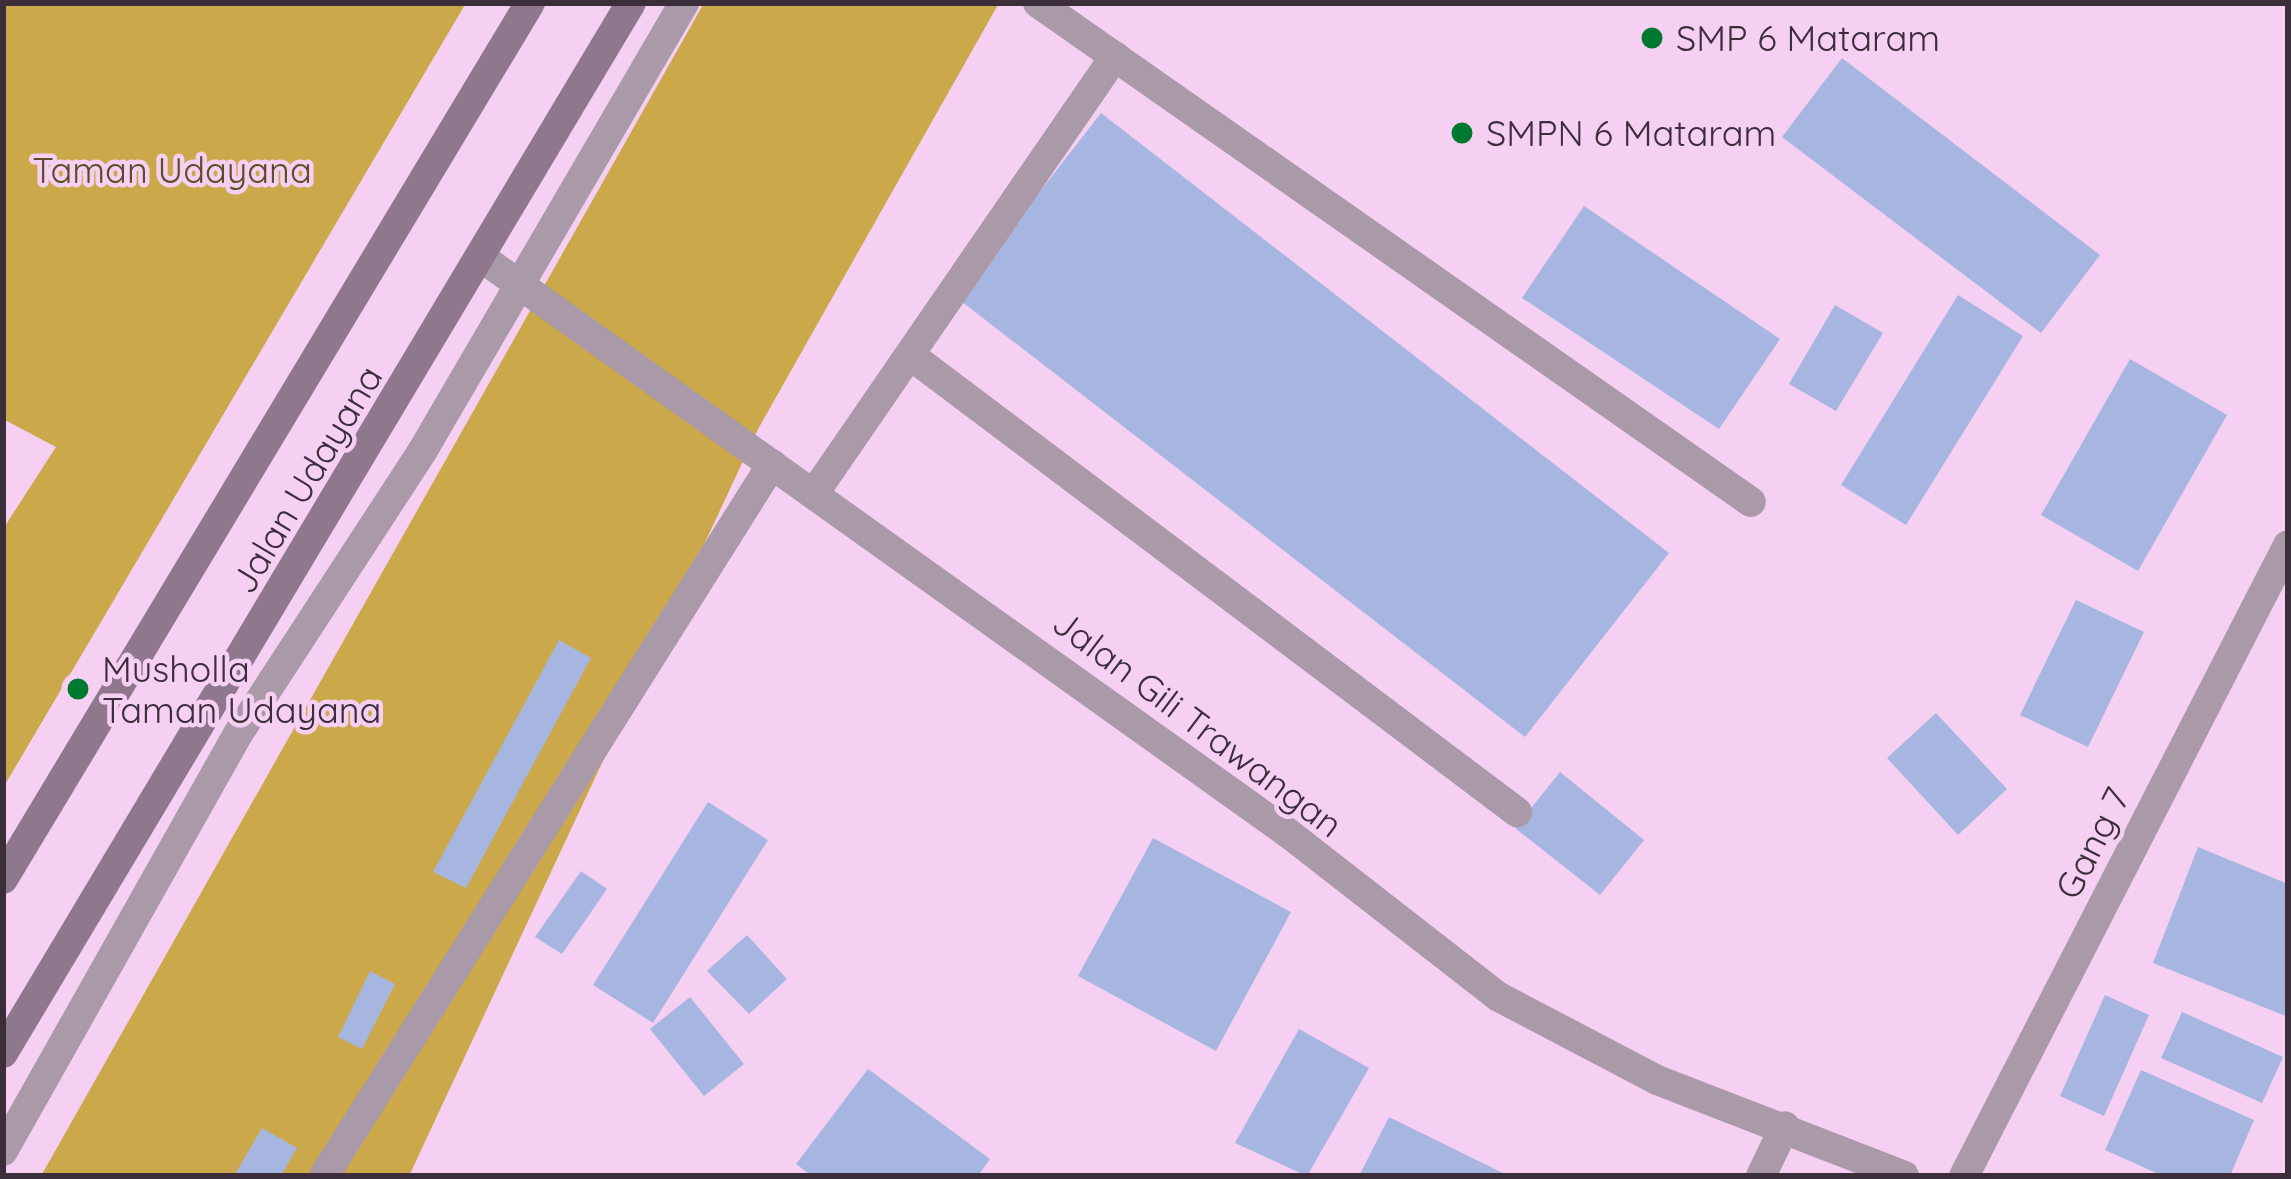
<!DOCTYPE html>
<html>
<head>
<meta charset="utf-8">
<style>
  body { margin:0 }
  #map { position:relative; width:2291px; height:1179px; overflow:hidden; background:#f6d0f3; font-family:Quicksand,sans-serif }
  div>[style] { position:absolute }
  .green>* { inset:0; background:#cba84a }
  .building>* { inset:0; background:#a6b6e0 }
  .lane>* { height:30px; margin:-15px; padding:0 15px; transform-origin:15px; border-radius:15px; background:#aa99a8 }
  .street>* { height:30px; margin:-15px; padding:0 15px; transform-origin:15px; border-radius:15px; background:#aa99a8 }
  .secondary>* { height:30px; margin:-15px; padding:0 15px; transform-origin:15px; border-radius:15px; background:#8f788e }
  .dots>* { width:33px; height:33px; translate:-50% -50%; box-sizing:border-box; border:6px solid #f6d0f3; border-radius:50% }
  span { translate:-50% -50%; white-space:nowrap; text-align:center; line-height:1.15; -webkit-text-stroke:9px #f6d0f3; paint-order:stroke }
  .poi-label { font-size:36px; color:#3b2d3a }
  .left { translate:0 -50%; text-align:left }
  .park-label { font-size:36px; color:#5c4d26 }
  .street-label { font-size:36px; color:#3b2d3a }
  .frame { position:absolute; inset:0; border:6px solid #3b2d3a; pointer-events:none }
</style>
</head>
<body>
<div id="map">
  <div class="green">
    <div style="clip-path:polygon(3px 3px,466px 3px,3px 788px,3px 529px,56px 447px,3px 419px)"></div>
    <div style="clip-path:polygon(704px 3px,999px 3px,758px 429px,409px 1176px,41px 1176px)"></div>
  </div>
  <div class="building">
    <div style="clip-path:polygon(1842px 58px,2100px 255px,2041px 333px,1782px 137px)"></div>
    <div style="clip-path:polygon(1101px 113px,1669px 553px,1525px 737px,957px 298px)"></div>
    <div style="clip-path:polygon(1584px 206px,1780px 339px,1719px 429px,1522px 298px)"></div>
    <div style="clip-path:polygon(1958px 295px,2023px 336px,1906px 525px,1841px 485px)"></div>
    <div style="clip-path:polygon(1835px 305px,1883px 333px,1836px 411px,1789px 384px)"></div>
    <div style="clip-path:polygon(2130px 359px,2227px 415px,2138px 571px,2041px 515px)"></div>
    <div style="clip-path:polygon(2076px 600px,2144px 632px,2088px 747px,2020px 715px)"></div>
    <div style="clip-path:polygon(559px 640px,591px 658px,466px 888px,433px 872px)"></div>
    <div style="clip-path:polygon(1936px 713px,2007px 789px,1958px 835px,1887px 758px)"></div>
    <div style="clip-path:polygon(1560px 772px,1644px 840px,1600px 895px,1515px 828px)"></div>
    <div style="clip-path:polygon(708px 802px,768px 840px,653px 1023px,593px 985px)"></div>
    <div style="clip-path:polygon(1153px 838px,1291px 912px,1216px 1051px,1078px 976px)"></div>
    <div style="clip-path:polygon(2198px 847px,2288px 884px,2288px 1017px,2153px 963px)"></div>
    <div style="clip-path:polygon(581px 871px,607px 889px,562px 954px,535px 937px)"></div>
    <div style="clip-path:polygon(747px 935px,787px 979px,749px 1014px,707px 971px)"></div>
    <div style="clip-path:polygon(370px 971px,395px 984px,362px 1049px,338px 1037px)"></div>
    <div style="clip-path:polygon(2105px 995px,2149px 1015px,2104px 1116px,2060px 1096px)"></div>
    <div style="clip-path:polygon(690px 997px,744px 1064px,704px 1096px,650px 1029px)"></div>
    <div style="clip-path:polygon(2182px 1012px,2283px 1057px,2262px 1103px,2161px 1058px)"></div>
    <div style="clip-path:polygon(1299px 1029px,1369px 1068px,1307px 1176px,1235px 1143px)"></div>
    <div style="clip-path:polygon(868px 1069px,990px 1159px,978px 1176px,812px 1176px,796px 1164px)"></div>
    <div style="clip-path:polygon(2141px 1070px,2254px 1120px,2230px 1176px,2163px 1176px,2105px 1150px)"></div>
    <div style="clip-path:polygon(1389px 1117px,1509px 1176px,1359px 1176px)"></div>
    <div style="clip-path:polygon(262px 1128px,297px 1148px,281px 1176px,234px 1176px)"></div>
  </div>
  <div class="lane">
    <div style="left:1038px;top:3px;width:870px;rotate:34.99deg"></div>
    <div style="left:910px;top:355px;width:760px;rotate:36.98deg"></div>
    <div style="left:815px;top:492px;width:529px;rotate:-55.47deg"></div>
    <div style="left:324px;top:1176px;width:841px;rotate:-57.82deg"></div>
  </div>
  <div class="street">
    <div style="left:485px;top:260px;width:986px;rotate:35.51deg"></div>
    <div style="left:1288px;top:833px;width:267px;rotate:37.9deg"></div>
    <div style="left:1499px;top:997px;width:178px;rotate:27.7deg"></div>
    <div style="left:1657px;top:1080px;width:265px;rotate:21.2deg"></div>
    <div style="left:3px;top:1151px;width:479px;rotate:-60.6deg"></div>
    <div style="left:238px;top:734px;width:339px;rotate:-56.9deg"></div>
    <div style="left:423px;top:450px;width:518px;rotate:-59.72deg"></div>
    <div style="left:1761px;top:1176px;width:55px;rotate:-64.4deg"></div>
    <div style="left:1964px;top:1176px;width:709px;rotate:-62.82deg"></div>
  </div>
  <div class="secondary">
    <div style="left:3px;top:879px;width:1022px;rotate:-58.97deg"></div>
    <div style="left:3px;top:1053px;width:1223px;rotate:-59.12deg"></div>
  </div>
  <div class="dots">
    <div style="left:1652px;top:38px;background:#007930"></div>
    <div style="left:1462px;top:133px;background:#007930"></div>
    <div style="left:78px;top:689px;background:#007930"></div>
  </div>
  <div class="poi-label">
    <span class="left" style="left:1676px;top:38px">SMP 6 Mataram</span>
    <span class="left" style="left:1486px;top:133px">SMPN 6 Mataram</span>
    <span class="left" style="left:102px;top:689px">Musholla<br>Taman Udayana</span>
  </div>
  <div class="park-label">
    <span style="left:172px;top:170px">Taman Udayana</span>
  </div>
  <div class="street-label">
    <span style="left:306px;top:479px;rotate:-59deg">Jalan Udayana</span>
    <span style="left:1198px;top:723px;rotate:37deg">Jalan Gili Trawangan</span>
    <span style="left:2092px;top:843px;rotate:-63deg">Gang 7</span>
  </div>
  <div class="frame"></div>
</div>
</body>
</html>
